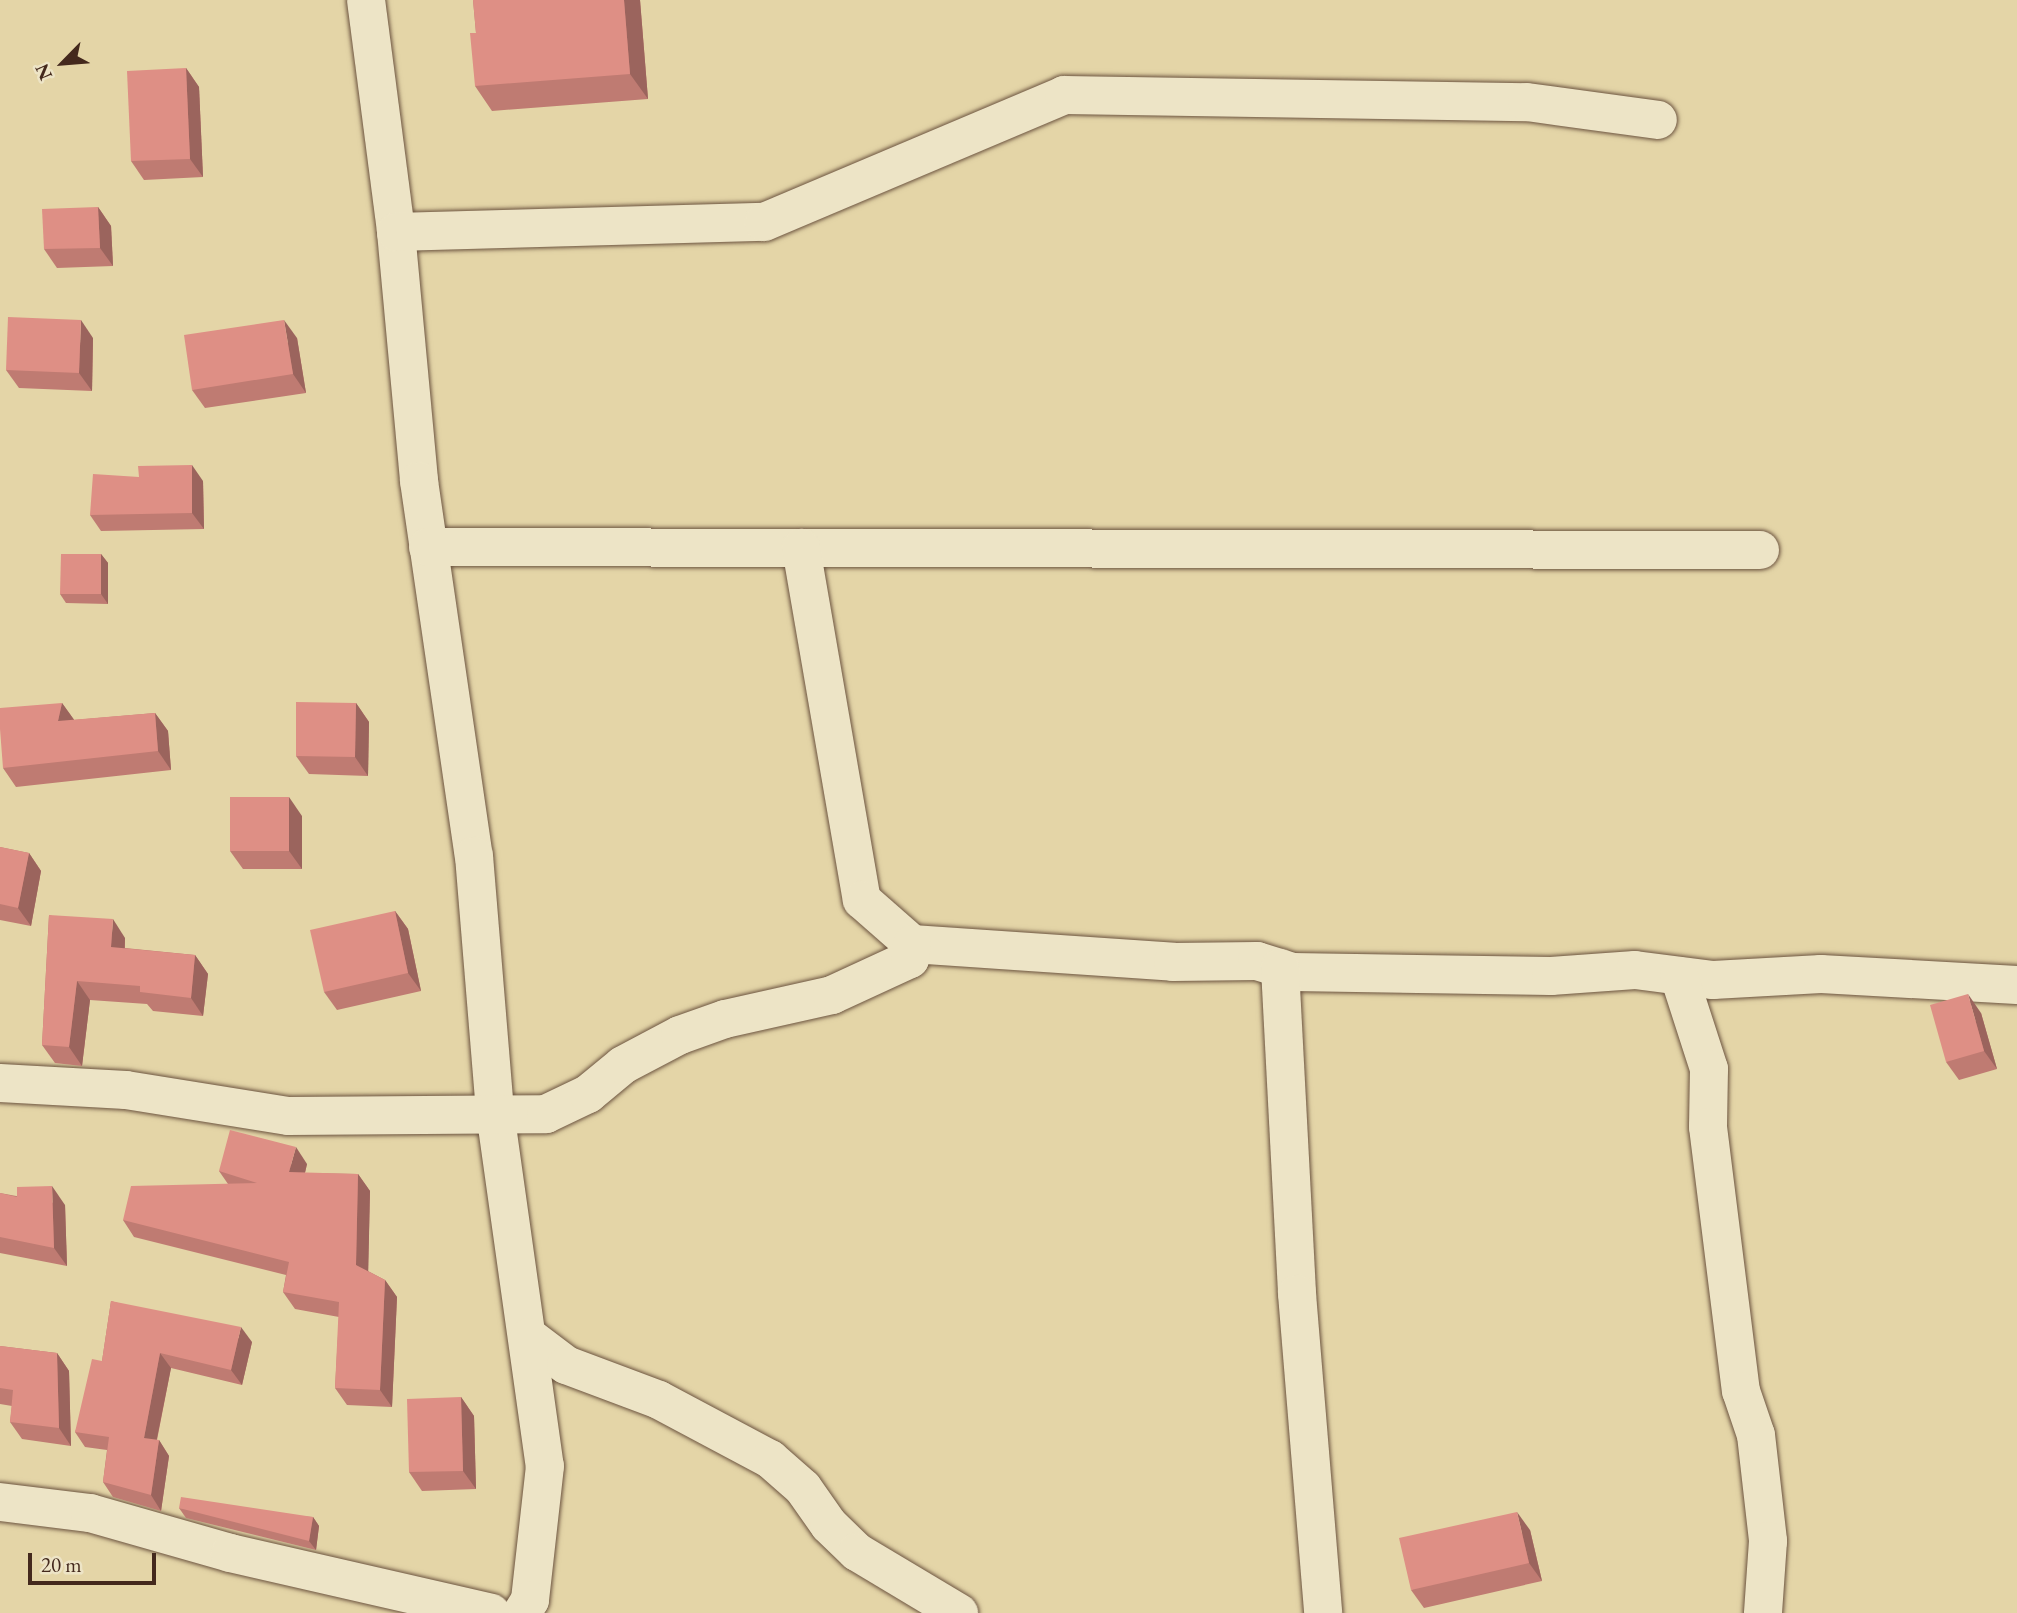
<!DOCTYPE html>
<html>
<head>
<meta charset="utf-8">
<style>
  body { margin:0 }
  #map { position:relative; width:2017px; height:1613px; overflow:hidden; background:#e4d5a7; font-family:"EB Garamond",serif }
  div>[style] { position:absolute }
  .roads { filter:drop-shadow(0 0 2px #6c5440) drop-shadow(0 0 2px #6c5440) }
  .minor>* { height:38px; margin:-19px; padding:0 19px; transform-origin:19px; border-radius:19px; background:#ede4c6 }
  .wall>* { inset:0; background:#bf7b72 }
  .shaded-wall>* { inset:0; background:#9b645d }
  .building>* { inset:0; background:#de8f85 }
  span { translate:-50% -50%; white-space:nowrap; text-align:center; line-height:1.15; -webkit-text-stroke:7px #ede4c6; paint-order:stroke }
  .north { position:absolute; left:28px; top:28px; width:70px; height:70px; -webkit-text-stroke:5px #ede4c6; paint-order:stroke; rotate:245deg; font-size:19px; font-weight:700; line-height:28px; text-align:center; color:#44291d }
  .north::after { content:''; display:block; margin:auto; width:24px; height:32px; background:#44291d; clip-path:polygon(50% 0,100% 100%,50% 72%,0 100%) }
  .scale { position:absolute; left:28px; top:1553px; width:128px; height:32px; box-sizing:border-box; border:4px solid #44291d; border-top:0; padding-left:9px; font-size:21px; line-height:24px; white-space:nowrap; color:#44291d; -webkit-text-stroke:5px #ede4c6; paint-order:stroke }
</style>
</head>
<body>
<div id="map">
  <div class="roads">
    <div class="minor">
      <div style="left:366px;top:0;width:234px;rotate:82.6deg"></div>
      <div style="left:396px;top:232px;width:250px;rotate:84.7deg"></div>
      <div style="left:419px;top:481px;width:379px;rotate:81.7deg"></div>
      <div style="left:474px;top:856px;width:257px;rotate:85.3deg"></div>
      <div style="left:495px;top:1112px;width:358px;rotate:82deg"></div>
      <div style="left:545px;top:1466px;width:135px;rotate:96.4deg"></div>
      <div style="left:530px;top:1600px;width:15px;rotate:122deg"></div>
      <div style="left:396px;top:232px;width:368px;rotate:-1.6deg"></div>
      <div style="left:764px;top:222px;width:326px;rotate:-22.9deg"></div>
      <div style="left:1064px;top:95px;width:463px;rotate:0.9deg"></div>
      <div style="left:1527px;top:102px;width:132px;rotate:7.8deg"></div>
      <div style="left:428px;top:547px;width:1332px;rotate:0.13deg"></div>
      <div style="left:801px;top:548px;width:357px;rotate:80.2deg"></div>
      <div style="left:862px;top:900px;width:67px;rotate:41.3deg"></div>
      <div style="left:912px;top:944px;width:262px;rotate:3.9deg"></div>
      <div style="left:1173px;top:962px;width:84px;rotate:-0.7deg"></div>
      <div style="left:1257px;top:961px;width:37px;rotate:17deg"></div>
      <div style="left:1292px;top:972px;width:259px;rotate:0.9deg"></div>
      <div style="left:1551px;top:976px;width:84px;rotate:-4.1deg"></div>
      <div style="left:1635px;top:970px;width:79px;rotate:7.3deg"></div>
      <div style="left:1713px;top:980px;width:108px;rotate:-3.2deg"></div>
      <div style="left:1821px;top:974px;width:196px;rotate:3.2deg"></div>
      <div style="left:1280px;top:968px;width:326px;rotate:87deg"></div>
      <div style="left:1297px;top:1294px;width:320px;rotate:85.3deg"></div>
      <div style="left:1679px;top:976px;width:98px;rotate:72.1deg"></div>
      <div style="left:1709px;top:1069px;width:58px;rotate:91deg"></div>
      <div style="left:1708px;top:1127px;width:266px;rotate:82.9deg"></div>
      <div style="left:1741px;top:1391px;width:46px;rotate:71.2deg"></div>
      <div style="left:1756px;top:1435px;width:107px;rotate:83.5deg"></div>
      <div style="left:1768px;top:1541px;width:72px;rotate:94deg"></div>
      <div style="left:0;top:1083px;width:126px;rotate:3.2deg"></div>
      <div style="left:126px;top:1090px;width:164px;rotate:9.1deg"></div>
      <div style="left:288px;top:1116px;width:258px;rotate:-0.4deg"></div>
      <div style="left:546px;top:1114px;width:47px;rotate:-25.5deg"></div>
      <div style="left:588px;top:1094px;width:45px;rotate:-39.6deg"></div>
      <div style="left:623px;top:1065px;width:64px;rotate:-27.8deg"></div>
      <div style="left:680px;top:1035px;width:48px;rotate:-19.6deg"></div>
      <div style="left:725px;top:1019px;width:110px;rotate:-12.6deg"></div>
      <div style="left:832px;top:995px;width:86px;rotate:-24.8deg"></div>
      <div style="left:910px;top:959px;width:15px;rotate:-82deg"></div>
      <div style="left:529px;top:1337px;width:46px;rotate:37.1deg"></div>
      <div style="left:566px;top:1365px;width:99px;rotate:20.6deg"></div>
      <div style="left:659px;top:1400px;width:126px;rotate:28deg"></div>
      <div style="left:770px;top:1459px;width:44px;rotate:41.3deg"></div>
      <div style="left:803px;top:1488px;width:45px;rotate:54.9deg"></div>
      <div style="left:829px;top:1525px;width:39px;rotate:44deg"></div>
      <div style="left:857px;top:1552px;width:119px;rotate:30.9deg"></div>
      <div style="left:0;top:1502px;width:91px;rotate:7deg"></div>
      <div style="left:90px;top:1513px;width:146px;rotate:15.9deg"></div>
      <div style="left:230px;top:1553px;width:268px;rotate:12.9deg"></div>
    </div>
  </div>
  <div class="wall">
    <div style="clip-path:polygon(473px 0,640px 0,648px 99px,492px 111px,475px 86px,476px 33px)"></div>
    <div style="clip-path:polygon(186px 68px,199px 87px,203px 177px,144px 180px,131px 161px)"></div>
    <div style="clip-path:polygon(98px 207px,111px 226px,113px 266px,57px 268px,44px 249px)"></div>
    <div style="clip-path:polygon(93px 338px,92px 391px,19px 388px,6px 370px)"></div>
    <div style="clip-path:polygon(297px 338px,306px 393px,205px 408px,192px 390px)"></div>
    <div style="clip-path:polygon(203px 481px,204px 529px,101px 531px,90px 515px)"></div>
    <div style="clip-path:polygon(101px 554px,108px 563px,108px 604px,66px 603px,60px 594px)"></div>
    <div style="clip-path:polygon(62px 703px,74px 720px,155px 713px,168px 731px,171px 770px,16px 787px,3px 768px)"></div>
    <div style="clip-path:polygon(356px 703px,369px 722px,368px 776px,309px 774px,296px 756px)"></div>
    <div style="clip-path:polygon(302px 816px,302px 869px,243px 869px,230px 851px)"></div>
    <div style="clip-path:polygon(0 847px,29px 853px,41px 871px,31px 926px,0 920px)"></div>
    <div style="clip-path:polygon(395px 911px,408px 929px,421px 991px,337px 1010px,324px 992px)"></div>
    <div style="clip-path:polygon(49px 915px,125px 938px,125px 948px,195px 955px,208px 974px,203px 1016px,153px 1011px,147px 1004px,90px 1000px,82px 1066px,55px 1063px,42px 1045px)"></div>
    <div style="clip-path:polygon(1981px 1013px,1997px 1069px,1959px 1080px,1946px 1062px)"></div>
    <div style="clip-path:polygon(307px 1164px,305px 1173px,358px 1174px,370px 1191px,368px 1271px,385px 1280px,397px 1297px,392px 1407px,347px 1405px,335px 1388px,339px 1317px,295px 1309px,283px 1292px,286px 1275px,134px 1237px,123px 1220px,228px 1184px,219px 1171px)"></div>
    <div style="clip-path:polygon(0 1193px,65px 1205px,67px 1266px,0 1253px)"></div>
    <div style="clip-path:polygon(111px 1301px,252px 1342px,242px 1385px,171px 1368px,157px 1440px,159px 1440px,169px 1456px,161px 1511px,113px 1497px,103px 1482px,107px 1450px,85px 1447px,75px 1432px,102px 1361px)"></div>
    <div style="clip-path:polygon(0 1346px,57px 1353px,69px 1371px,71px 1446px,22px 1439px,10px 1422px,12px 1406px,0 1404px)"></div>
    <div style="clip-path:polygon(461px 1397px,474px 1416px,476px 1489px,422px 1491px,409px 1472px)"></div>
    <div style="clip-path:polygon(179px 1508px,313px 1517px,319px 1526px,316px 1550px,186px 1518px)"></div>
    <div style="clip-path:polygon(1530px 1530px,1542px 1581px,1424px 1608px,1411px 1590px)"></div>
  </div>
  <div class="shaded-wall">
    <div style="clip-path:polygon(624px 0,640px 0,648px 99px,630px 74px)"></div>
    <div style="clip-path:polygon(186px 68px,199px 87px,203px 177px,190px 159px)"></div>
    <div style="clip-path:polygon(98px 207px,111px 226px,113px 266px,100px 248px)"></div>
    <div style="clip-path:polygon(81px 320px,93px 338px,92px 391px,79px 373px)"></div>
    <div style="clip-path:polygon(284px 320px,297px 338px,306px 393px,293px 374px)"></div>
    <div style="clip-path:polygon(192px 465px,203px 481px,204px 529px,192px 513px)"></div>
    <div style="clip-path:polygon(101px 554px,108px 563px,108px 604px,101px 594px)"></div>
    <div style="clip-path:polygon(62px 703px,75px 721px,58px 721px)"></div>
    <div style="clip-path:polygon(356px 703px,369px 722px,368px 776px,355px 757px)"></div>
    <div style="clip-path:polygon(155px 713px,168px 731px,171px 770px,158px 751px)"></div>
    <div style="clip-path:polygon(289px 797px,302px 816px,302px 869px,289px 851px)"></div>
    <div style="clip-path:polygon(29px 853px,41px 871px,31px 926px,18px 908px)"></div>
    <div style="clip-path:polygon(395px 911px,408px 929px,421px 991px,408px 973px)"></div>
    <div style="clip-path:polygon(113px 919px,125px 938px,124px 965px,111px 947px)"></div>
    <div style="clip-path:polygon(195px 955px,208px 974px,203px 1016px,191px 998px)"></div>
    <div style="clip-path:polygon(77px 981px,90px 1000px,82px 1066px,69px 1047px)"></div>
    <div style="clip-path:polygon(1968px 994px,1981px 1013px,1997px 1069px,1984px 1051px)"></div>
    <div style="clip-path:polygon(296px 1147px,307px 1164px,301px 1189px,289px 1172px)"></div>
    <div style="clip-path:polygon(358px 1174px,370px 1191px,368px 1281px,356px 1265px)"></div>
    <div style="clip-path:polygon(52px 1186px,65px 1205px,67px 1266px,54px 1248px)"></div>
    <div style="clip-path:polygon(385px 1280px,397px 1297px,392px 1407px,380px 1390px)"></div>
    <div style="clip-path:polygon(241px 1327px,252px 1342px,242px 1385px,231px 1370px)"></div>
    <div style="clip-path:polygon(57px 1353px,69px 1371px,71px 1446px,59px 1428px)"></div>
    <div style="clip-path:polygon(160px 1353px,171px 1368px,154px 1453px,144px 1438px)"></div>
    <div style="clip-path:polygon(461px 1397px,474px 1416px,476px 1489px,463px 1471px)"></div>
    <div style="clip-path:polygon(159px 1440px,169px 1456px,161px 1511px,151px 1495px)"></div>
    <div style="clip-path:polygon(1517px 1512px,1530px 1530px,1542px 1581px,1529px 1563px)"></div>
    <div style="clip-path:polygon(313px 1517px,319px 1526px,316px 1550px,309px 1541px)"></div>
  </div>
  <div class="building">
    <div style="clip-path:polygon(473px 0,624px 0,630px 74px,475px 86px,470px 33px,476px 33px)"></div>
    <div style="clip-path:polygon(186px 68px,190px 159px,131px 161px,127px 71px)"></div>
    <div style="clip-path:polygon(98px 207px,100px 248px,44px 249px,42px 209px)"></div>
    <div style="clip-path:polygon(8px 317px,81px 320px,79px 373px,6px 370px)"></div>
    <div style="clip-path:polygon(284px 320px,293px 374px,192px 390px,184px 335px)"></div>
    <div style="clip-path:polygon(192px 465px,192px 513px,90px 515px,93px 474px,139px 477px,138px 466px)"></div>
    <div style="clip-path:polygon(61px 554px,101px 554px,101px 594px,60px 594px)"></div>
    <div style="clip-path:polygon(296px 702px,356px 703px,355px 757px,296px 756px)"></div>
    <div style="clip-path:polygon(62px 703px,58px 721px,155px 713px,158px 751px,3px 768px,0 729px,0 708px)"></div>
    <div style="clip-path:polygon(230px 797px,289px 797px,289px 851px,230px 851px)"></div>
    <div style="clip-path:polygon(0 847px,29px 853px,18px 908px,0 904px)"></div>
    <div style="clip-path:polygon(395px 911px,408px 973px,324px 992px,310px 930px)"></div>
    <div style="clip-path:polygon(49px 915px,113px 919px,111px 947px,195px 955px,191px 998px,140px 992px,140px 986px,77px 981px,69px 1047px,42px 1045px)"></div>
    <div style="clip-path:polygon(1968px 994px,1984px 1051px,1946px 1062px,1930px 1005px)"></div>
    <div style="clip-path:polygon(230px 1130px,296px 1147px,289px 1172px,358px 1174px,356px 1265px,385px 1280px,380px 1390px,335px 1388px,339px 1302px,283px 1292px,289px 1262px,123px 1220px,131px 1186px,257px 1183px,219px 1171px)"></div>
    <div style="clip-path:polygon(52px 1186px,54px 1248px,0 1237px,0 1193px,17px 1197px,17px 1187px)"></div>
    <div style="clip-path:polygon(111px 1301px,241px 1327px,231px 1370px,160px 1353px,144px 1438px,159px 1440px,151px 1495px,103px 1482px,109px 1437px,75px 1432px,92px 1359px,102px 1361px)"></div>
    <div style="clip-path:polygon(0 1346px,57px 1353px,59px 1428px,10px 1422px,13px 1390px,0 1388px)"></div>
    <div style="clip-path:polygon(461px 1397px,463px 1471px,409px 1472px,407px 1399px)"></div>
    <div style="clip-path:polygon(181px 1497px,313px 1517px,309px 1541px,179px 1508px)"></div>
    <div style="clip-path:polygon(1517px 1512px,1529px 1563px,1411px 1590px,1399px 1538px)"></div>
  </div>
  <div class="north">N</div>
  <div class="scale">20 m</div>
</div>
</body>
</html>
